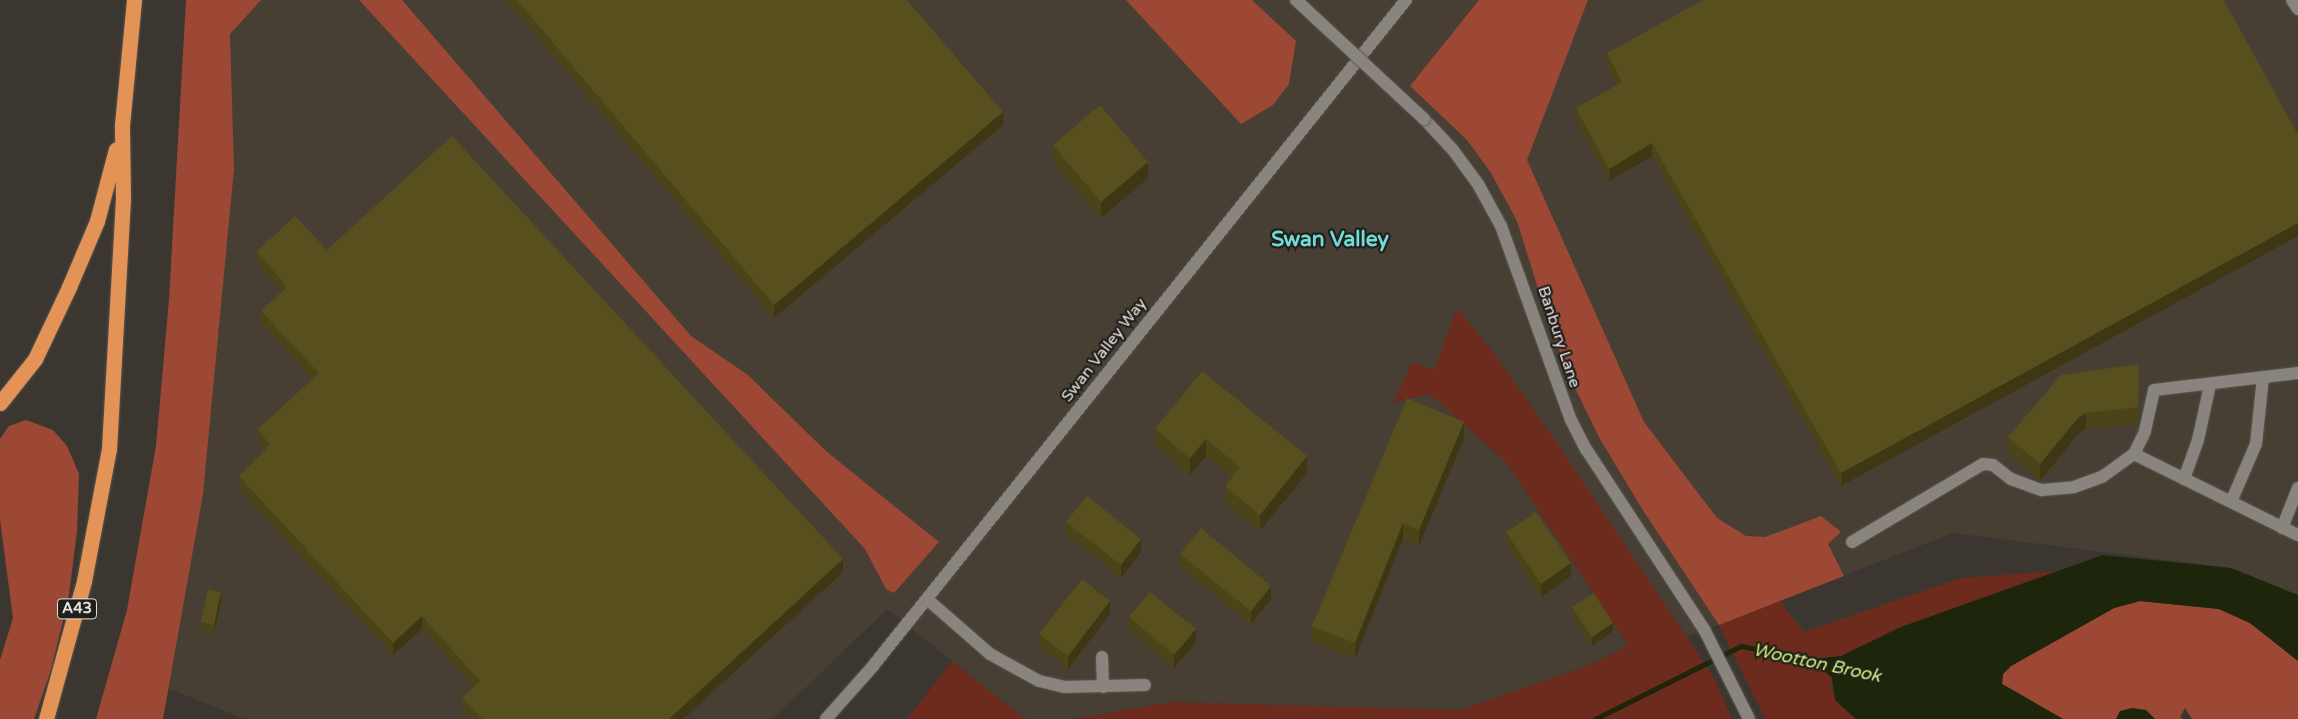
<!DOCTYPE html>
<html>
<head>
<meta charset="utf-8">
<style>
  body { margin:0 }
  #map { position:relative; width:2298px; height:719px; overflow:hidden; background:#3b3730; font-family:"Varela Round",sans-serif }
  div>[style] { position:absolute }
  .built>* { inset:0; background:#473f33 }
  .green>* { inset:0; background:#6c2b1d }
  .forest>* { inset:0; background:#9c4835 }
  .water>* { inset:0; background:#1d250a }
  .stream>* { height:5px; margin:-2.5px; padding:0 2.5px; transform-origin:2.5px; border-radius:2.5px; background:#1d250a }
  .roads { filter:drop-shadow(0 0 1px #595550) drop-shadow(0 0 1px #595550) }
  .minor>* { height:12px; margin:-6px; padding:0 6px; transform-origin:6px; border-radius:6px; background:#89847d }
  .highway>* { height:15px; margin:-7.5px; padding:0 7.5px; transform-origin:7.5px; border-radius:7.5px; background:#e49356 }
  .bridges { filter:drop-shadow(0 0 1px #595550) drop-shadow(0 0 1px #595550) }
  .minor-bridge>* { height:12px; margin:-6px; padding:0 6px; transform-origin:6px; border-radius:6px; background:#89847d }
  .wall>* { inset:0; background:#4b4419 }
  .shaded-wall>* { inset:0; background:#3d3714 }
  .building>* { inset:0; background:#574f1d }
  span { translate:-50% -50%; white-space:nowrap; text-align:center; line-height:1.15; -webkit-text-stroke:4.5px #211f1c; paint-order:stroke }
  .shield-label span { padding:1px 4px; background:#211f1c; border:1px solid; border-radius:4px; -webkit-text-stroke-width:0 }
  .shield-label { font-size:15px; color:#e6e3df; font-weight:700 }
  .street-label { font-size:16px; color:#e6e3df }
  .water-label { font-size:18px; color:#ccf07d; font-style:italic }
  .district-label { font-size:21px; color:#71dcd6; font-weight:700 }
</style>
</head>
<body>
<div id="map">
  <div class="built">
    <div style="clip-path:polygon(186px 0,2298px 0,2298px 595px,2231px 568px,1953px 533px,1687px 637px,1494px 353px,1434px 370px,1394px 403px,1430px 394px,1506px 462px,1628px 645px,1598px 662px,1461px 710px,1172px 702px,1072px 719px,1025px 719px,887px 609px,773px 719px,245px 719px,165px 687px,127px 610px,156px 446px,169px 300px)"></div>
  </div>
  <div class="green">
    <div style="clip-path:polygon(1457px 308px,1494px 353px,1557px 443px,1713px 676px,1732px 719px,1072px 719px,1172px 702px,1461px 710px,1598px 662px,1628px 645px,1506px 462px,1430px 394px,1393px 403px,1412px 362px,1434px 370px)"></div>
    <div style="clip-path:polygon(2058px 571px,1901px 627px,1841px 656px,1812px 659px,1832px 678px,1831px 688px,1841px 706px,1856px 719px,1765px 719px,1719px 625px,1780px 601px,1804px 632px,1961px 578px)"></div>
    <div style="clip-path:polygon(952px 661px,1025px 719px,907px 719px)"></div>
  </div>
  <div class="forest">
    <div style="clip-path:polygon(186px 0,261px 0,230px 34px,234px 169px,203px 494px,163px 719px,96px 719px,127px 610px,156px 446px,169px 300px)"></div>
    <div style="clip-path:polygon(359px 0,402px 0,691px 336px,748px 375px,827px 452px,939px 542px,894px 593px,886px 589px,865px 549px)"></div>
    <div style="clip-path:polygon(1126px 0,1252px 0,1296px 41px,1289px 84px,1273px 105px,1241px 124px)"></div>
    <div style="clip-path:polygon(1479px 0,1588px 0,1527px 160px,1644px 422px,1717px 518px,1746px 536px,1765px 537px,1821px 516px,1841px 532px,1828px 544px,1844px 576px,1719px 625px,1644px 512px,1600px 439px,1571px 380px,1549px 324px,1517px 221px,1491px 173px,1467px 140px,1410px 86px)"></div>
    <div style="clip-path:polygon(26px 420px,53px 430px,67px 446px,79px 474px,77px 531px,69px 595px,51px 670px,34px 719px,0 719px,0 660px,13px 618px,0 520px,0 439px,9px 426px)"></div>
    <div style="clip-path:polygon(2140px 601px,2219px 609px,2250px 623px,2298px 661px,2298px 719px,2192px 719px,2185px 708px,2180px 717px,2183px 719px,2155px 719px,2146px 710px,2120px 711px,2116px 719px,2063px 719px,2002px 684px,2003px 674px,2011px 666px,2114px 608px)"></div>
  </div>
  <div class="water">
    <div style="clip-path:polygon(2103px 555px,2231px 568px,2298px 595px,2298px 661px,2250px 623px,2219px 609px,2140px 601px,2114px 608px,2011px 666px,2003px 674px,2002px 684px,2063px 719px,1856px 719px,1835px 700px,1832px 678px,1812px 659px,1841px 656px,1901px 627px)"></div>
    <div style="clip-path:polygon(2132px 708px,2146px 710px,2155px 719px,2116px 719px,2120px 711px)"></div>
  </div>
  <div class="stream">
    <div style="left:1595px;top:719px;width:163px;rotate:-26.6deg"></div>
    <div style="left:1741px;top:646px;width:76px;rotate:10.6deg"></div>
  </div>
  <div class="roads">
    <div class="minor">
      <div style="left:2292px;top:0;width:11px;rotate:56deg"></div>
      <div style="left:1424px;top:119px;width:42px;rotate:46.9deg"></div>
      <div style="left:1453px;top:150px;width:42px;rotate:53.7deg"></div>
      <div style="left:1478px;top:184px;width:48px;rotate:61.3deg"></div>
      <div style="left:1501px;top:226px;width:206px;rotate:70.2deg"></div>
      <div style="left:1571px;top:420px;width:33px;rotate:63deg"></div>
      <div style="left:1586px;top:449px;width:217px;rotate:56.8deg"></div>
      <div style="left:1705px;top:631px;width:98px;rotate:63.4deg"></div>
      <div style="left:2134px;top:454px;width:25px;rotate:-64deg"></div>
      <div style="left:2145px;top:431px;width:42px;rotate:-77.6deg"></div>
      <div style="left:2154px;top:390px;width:145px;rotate:-6.7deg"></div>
      <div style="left:2184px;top:479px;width:41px;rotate:-70.3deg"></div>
      <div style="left:2198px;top:440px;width:56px;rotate:-77.7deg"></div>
      <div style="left:2231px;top:502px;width:63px;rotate:-66.7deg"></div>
      <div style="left:2256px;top:444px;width:67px;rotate:-84deg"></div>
      <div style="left:2282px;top:528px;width:43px;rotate:-68.2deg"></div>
      <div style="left:1852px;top:542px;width:152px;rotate:-30.8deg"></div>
      <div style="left:1983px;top:464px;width:10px;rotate:6deg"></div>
      <div style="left:1993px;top:465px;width:23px;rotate:38deg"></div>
      <div style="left:2011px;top:479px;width:33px;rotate:20deg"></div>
      <div style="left:2042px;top:490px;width:32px;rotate:-5deg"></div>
      <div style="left:2074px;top:487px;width:30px;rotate:-20deg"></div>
      <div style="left:2102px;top:477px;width:39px;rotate:-36deg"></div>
      <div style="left:2134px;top:454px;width:183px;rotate:26.3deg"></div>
      <div style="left:927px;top:599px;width:84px;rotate:41.1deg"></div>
      <div style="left:990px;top:654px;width:56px;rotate:28.9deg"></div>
      <div style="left:1039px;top:681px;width:26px;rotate:13deg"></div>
      <div style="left:1064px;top:687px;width:81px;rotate:-1.4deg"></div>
      <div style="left:1102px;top:657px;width:30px;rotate:88deg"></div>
      <div style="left:826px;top:719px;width:71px;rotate:-48.4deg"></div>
      <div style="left:873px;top:666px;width:853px;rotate:-51.33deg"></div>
    </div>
    <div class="highway">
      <div style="left:0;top:403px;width:56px;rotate:-51.5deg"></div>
      <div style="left:35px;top:359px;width:80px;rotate:-64.7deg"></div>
      <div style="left:69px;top:287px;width:72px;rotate:-67deg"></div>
      <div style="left:97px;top:221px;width:74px;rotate:-75.2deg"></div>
      <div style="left:46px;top:719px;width:143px;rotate:-74.6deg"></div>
      <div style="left:84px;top:581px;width:134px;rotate:-79.3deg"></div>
      <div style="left:109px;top:449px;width:249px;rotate:-86.8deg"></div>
      <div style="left:123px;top:200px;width:75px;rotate:-90.8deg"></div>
      <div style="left:122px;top:125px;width:126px;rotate:-84.5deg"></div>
    </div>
  </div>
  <div class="bridges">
    <div class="minor-bridge">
      <div style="left:1296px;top:0;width:175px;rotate:42.9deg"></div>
    </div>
  </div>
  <div class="wall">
    <div style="clip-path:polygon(506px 0,907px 0,1003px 125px,774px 318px)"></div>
    <div style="clip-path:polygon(2224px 0,1841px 486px,1652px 156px,1609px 181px,1576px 121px,1576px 108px,1617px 85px,1607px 66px,1607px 53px)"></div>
    <div style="clip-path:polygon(1053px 145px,1148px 178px,1101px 218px,1053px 162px)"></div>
    <div style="clip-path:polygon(327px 250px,843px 572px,683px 719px,471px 719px,462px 710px,462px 698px,474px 687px,422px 629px,393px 655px,239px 489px,239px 476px,265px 451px,258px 442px,258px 429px,313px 379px,261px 323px,261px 311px,281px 292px,257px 263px,257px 251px)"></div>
    <div style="clip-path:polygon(2139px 364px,2138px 424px,2086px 429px,2078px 434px,2040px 481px,2008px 453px,2008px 437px)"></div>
    <div style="clip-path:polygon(1202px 371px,1307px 473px,1260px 531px,1225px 503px,1225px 486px,1232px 477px,1206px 456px,1190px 475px,1155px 446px,1155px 429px)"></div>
    <div style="clip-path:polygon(1464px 438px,1419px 546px,1403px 539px,1355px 659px,1312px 642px,1312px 626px)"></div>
    <div style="clip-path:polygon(1066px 522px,1141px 552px,1121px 578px,1066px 534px)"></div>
    <div style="clip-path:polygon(1506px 532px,1571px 576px,1541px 597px,1506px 545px)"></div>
    <div style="clip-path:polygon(1180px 554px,1271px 599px,1251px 624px,1180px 566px)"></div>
    <div style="clip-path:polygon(221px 600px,214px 633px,201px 631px,201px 622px)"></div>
    <div style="clip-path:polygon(1572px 607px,1613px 631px,1592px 646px,1572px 616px)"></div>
    <div style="clip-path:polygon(1110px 614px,1068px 669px,1039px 647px,1039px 634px)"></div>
    <div style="clip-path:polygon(1129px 617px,1196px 642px,1174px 668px,1129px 630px)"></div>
  </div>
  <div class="shaded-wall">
    <div style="clip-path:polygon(1003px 112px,1003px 125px,774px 318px,774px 305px)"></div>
    <div style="clip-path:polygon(1652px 143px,1652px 156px,1609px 181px,1609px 169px)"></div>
    <div style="clip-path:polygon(1148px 162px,1148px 178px,1101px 218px,1101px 202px)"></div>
    <div style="clip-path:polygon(2298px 223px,2298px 236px,1841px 486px,1841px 473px)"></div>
    <div style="clip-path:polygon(2086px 413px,2086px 429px,2078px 434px,2040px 481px,2040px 464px,2078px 418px)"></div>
    <div style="clip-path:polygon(1464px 422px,1464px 438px,1419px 546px,1419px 530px)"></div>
    <div style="clip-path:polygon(1206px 439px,1206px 456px,1190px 475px,1190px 458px)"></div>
    <div style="clip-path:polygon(1307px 456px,1307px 473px,1260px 531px,1260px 515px)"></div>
    <div style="clip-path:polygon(1403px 523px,1403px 539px,1355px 659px,1355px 643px)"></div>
    <div style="clip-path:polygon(1141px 539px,1141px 552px,1121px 578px,1121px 565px)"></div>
    <div style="clip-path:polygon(843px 559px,843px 572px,683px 719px,669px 719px)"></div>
    <div style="clip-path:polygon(1571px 563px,1571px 576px,1541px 597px,1541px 584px)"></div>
    <div style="clip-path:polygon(1271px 586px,1271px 599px,1251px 624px,1251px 611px)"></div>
    <div style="clip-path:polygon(221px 592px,221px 600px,214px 633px,214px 625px)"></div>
    <div style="clip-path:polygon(1110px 601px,1110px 614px,1068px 669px,1068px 656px)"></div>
    <div style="clip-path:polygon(422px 616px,422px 629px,393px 655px,393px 643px)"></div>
    <div style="clip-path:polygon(1613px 623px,1613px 631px,1592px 646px,1592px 637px)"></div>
    <div style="clip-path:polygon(1196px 629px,1196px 642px,1174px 668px,1174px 655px)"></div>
  </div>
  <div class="building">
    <div style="clip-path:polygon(517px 0,907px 0,1003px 112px,774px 305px)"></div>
    <div style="clip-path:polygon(1703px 0,2224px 0,2298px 135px,2298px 223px,1841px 473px,1652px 143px,1609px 169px,1576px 108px,1622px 82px,1607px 53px)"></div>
    <div style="clip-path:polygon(1100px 105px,1148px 162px,1101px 202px,1053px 145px)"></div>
    <div style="clip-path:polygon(452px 136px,843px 559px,669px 719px,483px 719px,462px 698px,480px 681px,422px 616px,393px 643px,239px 476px,270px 445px,258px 429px,319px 373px,261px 311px,287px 287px,257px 251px,295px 216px,327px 250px)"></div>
    <div style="clip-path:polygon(2139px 364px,2138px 407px,2086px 413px,2078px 418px,2040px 464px,2008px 437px,2061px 375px)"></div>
    <div style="clip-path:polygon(1202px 371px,1307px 456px,1260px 515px,1225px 486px,1240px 467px,1206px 439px,1190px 458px,1155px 429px)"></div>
    <div style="clip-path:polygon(1407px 398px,1464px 422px,1419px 530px,1403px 523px,1355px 643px,1312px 626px)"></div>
    <div style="clip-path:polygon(1087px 496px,1141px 539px,1121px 565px,1066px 522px)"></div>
    <div style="clip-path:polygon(1536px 512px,1571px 563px,1541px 584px,1506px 532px)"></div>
    <div style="clip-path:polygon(1201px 528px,1271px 586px,1251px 611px,1180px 554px)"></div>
    <div style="clip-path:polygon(1082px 579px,1110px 601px,1068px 656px,1039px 634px)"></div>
    <div style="clip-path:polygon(208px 589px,221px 592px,214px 625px,201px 622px)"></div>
    <div style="clip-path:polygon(1150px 592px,1196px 629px,1174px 655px,1129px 617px)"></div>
    <div style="clip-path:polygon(1594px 593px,1613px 623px,1592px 637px,1572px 607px)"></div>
  </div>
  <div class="shield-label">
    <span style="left:77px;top:609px">A43</span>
  </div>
  <div class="street-label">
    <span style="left:1559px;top:337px;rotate:72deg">Banbury Lane</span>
    <span style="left:1104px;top:350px;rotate:-52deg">Swan Valley Way</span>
  </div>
  <div class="water-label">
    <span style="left:1817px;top:663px;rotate:12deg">Wootton Brook</span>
  </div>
  <div class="district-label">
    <span style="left:1330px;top:240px">Swan Valley</span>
  </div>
</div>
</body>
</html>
